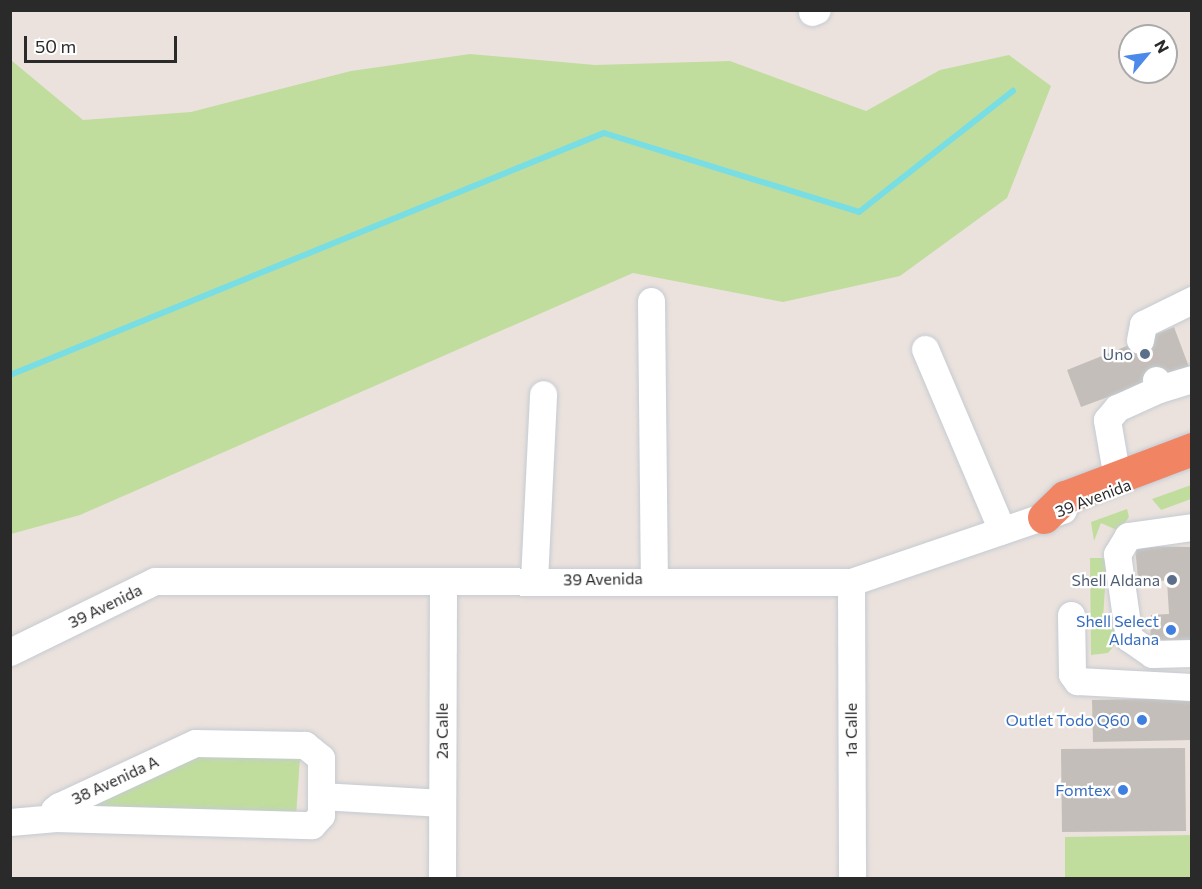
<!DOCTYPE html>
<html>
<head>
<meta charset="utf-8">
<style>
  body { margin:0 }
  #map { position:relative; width:1202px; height:889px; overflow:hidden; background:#ebe2dd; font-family:Commissioner,sans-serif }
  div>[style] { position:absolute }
  .green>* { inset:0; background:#c0dd9e }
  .stream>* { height:6px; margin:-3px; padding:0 3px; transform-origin:3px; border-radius:3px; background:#79dde4 }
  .building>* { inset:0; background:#c3beb9 }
  .minor-tunnel>* { height:27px; margin-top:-13.5px; transform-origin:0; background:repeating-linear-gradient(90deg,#c4bdb9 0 27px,transparent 0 41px) }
  .roads { filter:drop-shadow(0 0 2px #c5cbd2) drop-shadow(0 0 2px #c5cbd2) }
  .minor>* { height:27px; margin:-13.5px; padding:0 13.5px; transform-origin:13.5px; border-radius:13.5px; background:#fff }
  .highway>* { height:33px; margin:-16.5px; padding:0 16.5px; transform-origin:16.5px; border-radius:16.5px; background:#f08463 }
  .dots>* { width:16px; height:16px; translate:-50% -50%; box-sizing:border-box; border:3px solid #fff; border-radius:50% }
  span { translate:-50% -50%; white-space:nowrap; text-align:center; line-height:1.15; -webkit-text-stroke:4.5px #fff; paint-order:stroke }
  .service-label { font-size:16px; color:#4e5e75 }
  .right { translate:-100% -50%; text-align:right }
  .street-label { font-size:16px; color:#2a2a2a }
  .shop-label { font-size:16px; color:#366cbe }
  .frame { position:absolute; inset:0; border:12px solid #2a2a2a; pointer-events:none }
  .north { position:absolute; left:1118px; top:24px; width:60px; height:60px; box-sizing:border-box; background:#fff; border:2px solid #aaa; border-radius:50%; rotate:61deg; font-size:16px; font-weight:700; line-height:24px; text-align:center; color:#2a2a2a }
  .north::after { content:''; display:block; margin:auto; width:21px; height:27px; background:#4b89ea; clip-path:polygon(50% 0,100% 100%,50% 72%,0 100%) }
  .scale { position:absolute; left:24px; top:36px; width:153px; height:27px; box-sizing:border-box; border:3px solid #2a2a2a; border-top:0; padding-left:8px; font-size:18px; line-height:21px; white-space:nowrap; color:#2a2a2a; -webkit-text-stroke:4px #fff; paint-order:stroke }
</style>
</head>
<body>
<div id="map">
  <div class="green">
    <div style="clip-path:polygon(470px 54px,595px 65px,730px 61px,866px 111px,940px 70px,1009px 55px,1051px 86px,1007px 198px,900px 276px,783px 302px,633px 273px,80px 515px,11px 534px,11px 60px,83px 120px,191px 112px,351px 71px)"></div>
    <div style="clip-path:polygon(1191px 485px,1191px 499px,1161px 510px,1152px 499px)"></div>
    <div style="clip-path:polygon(1127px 509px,1129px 517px,1119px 531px,1101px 523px,1094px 541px,1091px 522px)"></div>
    <div style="clip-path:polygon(1090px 558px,1107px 558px,1103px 618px,1109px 618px,1118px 641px,1108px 653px,1091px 655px)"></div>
    <div style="clip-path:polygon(195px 754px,300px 758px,296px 816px,81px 811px)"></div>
    <div style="clip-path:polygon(1191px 835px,1191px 878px,1065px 878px,1065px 837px)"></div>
  </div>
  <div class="stream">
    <div style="left:10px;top:375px;width:641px;rotate:-22.17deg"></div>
    <div style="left:604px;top:133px;width:267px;rotate:17.2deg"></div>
    <div style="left:859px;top:212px;width:196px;rotate:-38.2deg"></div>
  </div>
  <div class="building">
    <div style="clip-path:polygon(1174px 327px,1189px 367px,1081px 407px,1067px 370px)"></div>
    <div style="clip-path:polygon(1135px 546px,1192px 547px,1192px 645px,1150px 646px,1151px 615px,1169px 614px,1167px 581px,1138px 579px)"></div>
    <div style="clip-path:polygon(1192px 698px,1192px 740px,1093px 742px,1092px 700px)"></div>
    <div style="clip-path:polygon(1185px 748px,1186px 831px,1062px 832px,1061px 749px)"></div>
  </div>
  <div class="minor-tunnel">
    <div style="left:1140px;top:340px;width:43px;rotate:68.2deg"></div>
  </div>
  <div class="roads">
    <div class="minor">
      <div style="left:812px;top:12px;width:5px;rotate:-22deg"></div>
      <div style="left:651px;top:301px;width:277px;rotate:89.4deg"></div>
      <div style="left:1140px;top:340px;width:16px;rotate:-79deg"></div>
      <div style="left:1143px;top:324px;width:55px;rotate:-26.1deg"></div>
      <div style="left:925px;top:349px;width:197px;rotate:67deg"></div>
      <div style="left:1156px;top:380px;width:9px;rotate:72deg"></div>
      <div style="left:1159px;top:389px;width:34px;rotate:-17deg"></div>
      <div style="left:1117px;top:478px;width:59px;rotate:-99.8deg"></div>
      <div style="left:1107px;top:420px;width:16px;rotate:-50deg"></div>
      <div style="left:1117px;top:408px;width:46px;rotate:-24.3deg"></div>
      <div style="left:1192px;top:527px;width:65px;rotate:172deg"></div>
      <div style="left:1128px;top:536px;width:21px;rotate:121deg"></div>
      <div style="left:1117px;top:554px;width:85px;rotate:81.9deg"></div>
      <div style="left:1129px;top:638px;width:28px;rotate:35deg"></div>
      <div style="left:1152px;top:654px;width:40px;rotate:-1.4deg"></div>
      <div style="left:534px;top:580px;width:186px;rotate:-87.2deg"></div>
      <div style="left:851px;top:582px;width:296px;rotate:89.8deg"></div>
      <div style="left:1071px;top:615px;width:59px;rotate:89deg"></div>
      <div style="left:1072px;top:674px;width:9px;rotate:54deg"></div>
      <div style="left:1077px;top:681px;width:115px;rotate:3deg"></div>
      <div style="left:10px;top:652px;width:161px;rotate:-26.1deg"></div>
      <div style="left:155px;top:581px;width:696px;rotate:0.08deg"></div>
      <div style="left:851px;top:582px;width:224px;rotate:-18.8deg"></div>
      <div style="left:321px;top:796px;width:121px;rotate:3.3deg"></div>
      <div style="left:10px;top:822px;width:46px;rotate:-5deg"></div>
      <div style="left:56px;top:818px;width:256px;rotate:1.6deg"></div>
      <div style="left:312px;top:825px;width:13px;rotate:-48deg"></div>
      <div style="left:321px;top:815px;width:57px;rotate:-90deg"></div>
      <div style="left:321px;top:758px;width:21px;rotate:-141deg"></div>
      <div style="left:305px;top:745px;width:110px;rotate:-179deg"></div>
      <div style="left:195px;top:743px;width:150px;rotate:155.1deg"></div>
      <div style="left:59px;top:806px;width:6px;rotate:141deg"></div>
      <div style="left:54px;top:810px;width:8px;rotate:76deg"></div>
      <div style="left:442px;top:878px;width:295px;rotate:-89.8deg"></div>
    </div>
    <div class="highway">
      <div style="left:1044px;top:517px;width:29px;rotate:-44deg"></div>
      <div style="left:1065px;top:497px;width:136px;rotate:-20.7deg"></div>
    </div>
  </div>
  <div class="dots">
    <div style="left:1145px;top:354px;background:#5c6f8a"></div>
    <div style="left:1172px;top:580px;background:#5c6f8a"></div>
    <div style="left:1171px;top:630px;background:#3f7fe0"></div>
    <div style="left:1142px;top:720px;background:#3f7fe0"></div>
    <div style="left:1123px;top:790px;background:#3f7fe0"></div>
  </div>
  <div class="service-label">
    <span class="right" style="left:1133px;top:354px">Uno</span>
    <span class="right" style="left:1160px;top:580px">Shell Aldana</span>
  </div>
  <div class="street-label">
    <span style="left:1093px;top:498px;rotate:-21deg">39 Avenida</span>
    <span style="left:603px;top:579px;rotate:-1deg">39 Avenida</span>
    <span style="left:105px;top:606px;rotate:-26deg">39 Avenida</span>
    <span style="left:851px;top:730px;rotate:-90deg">1a Calle</span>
    <span style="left:442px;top:731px;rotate:-90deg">2a Calle</span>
    <span style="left:115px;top:780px;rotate:-25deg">38 Avenida A</span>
  </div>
  <div class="shop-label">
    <span class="right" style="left:1159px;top:630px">Shell Select<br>Aldana</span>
    <span class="right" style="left:1130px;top:720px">Outlet Todo Q60</span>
    <span class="right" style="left:1111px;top:790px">Fomtex</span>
  </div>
  <div class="frame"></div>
  <div class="north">N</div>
  <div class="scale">50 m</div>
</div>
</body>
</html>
